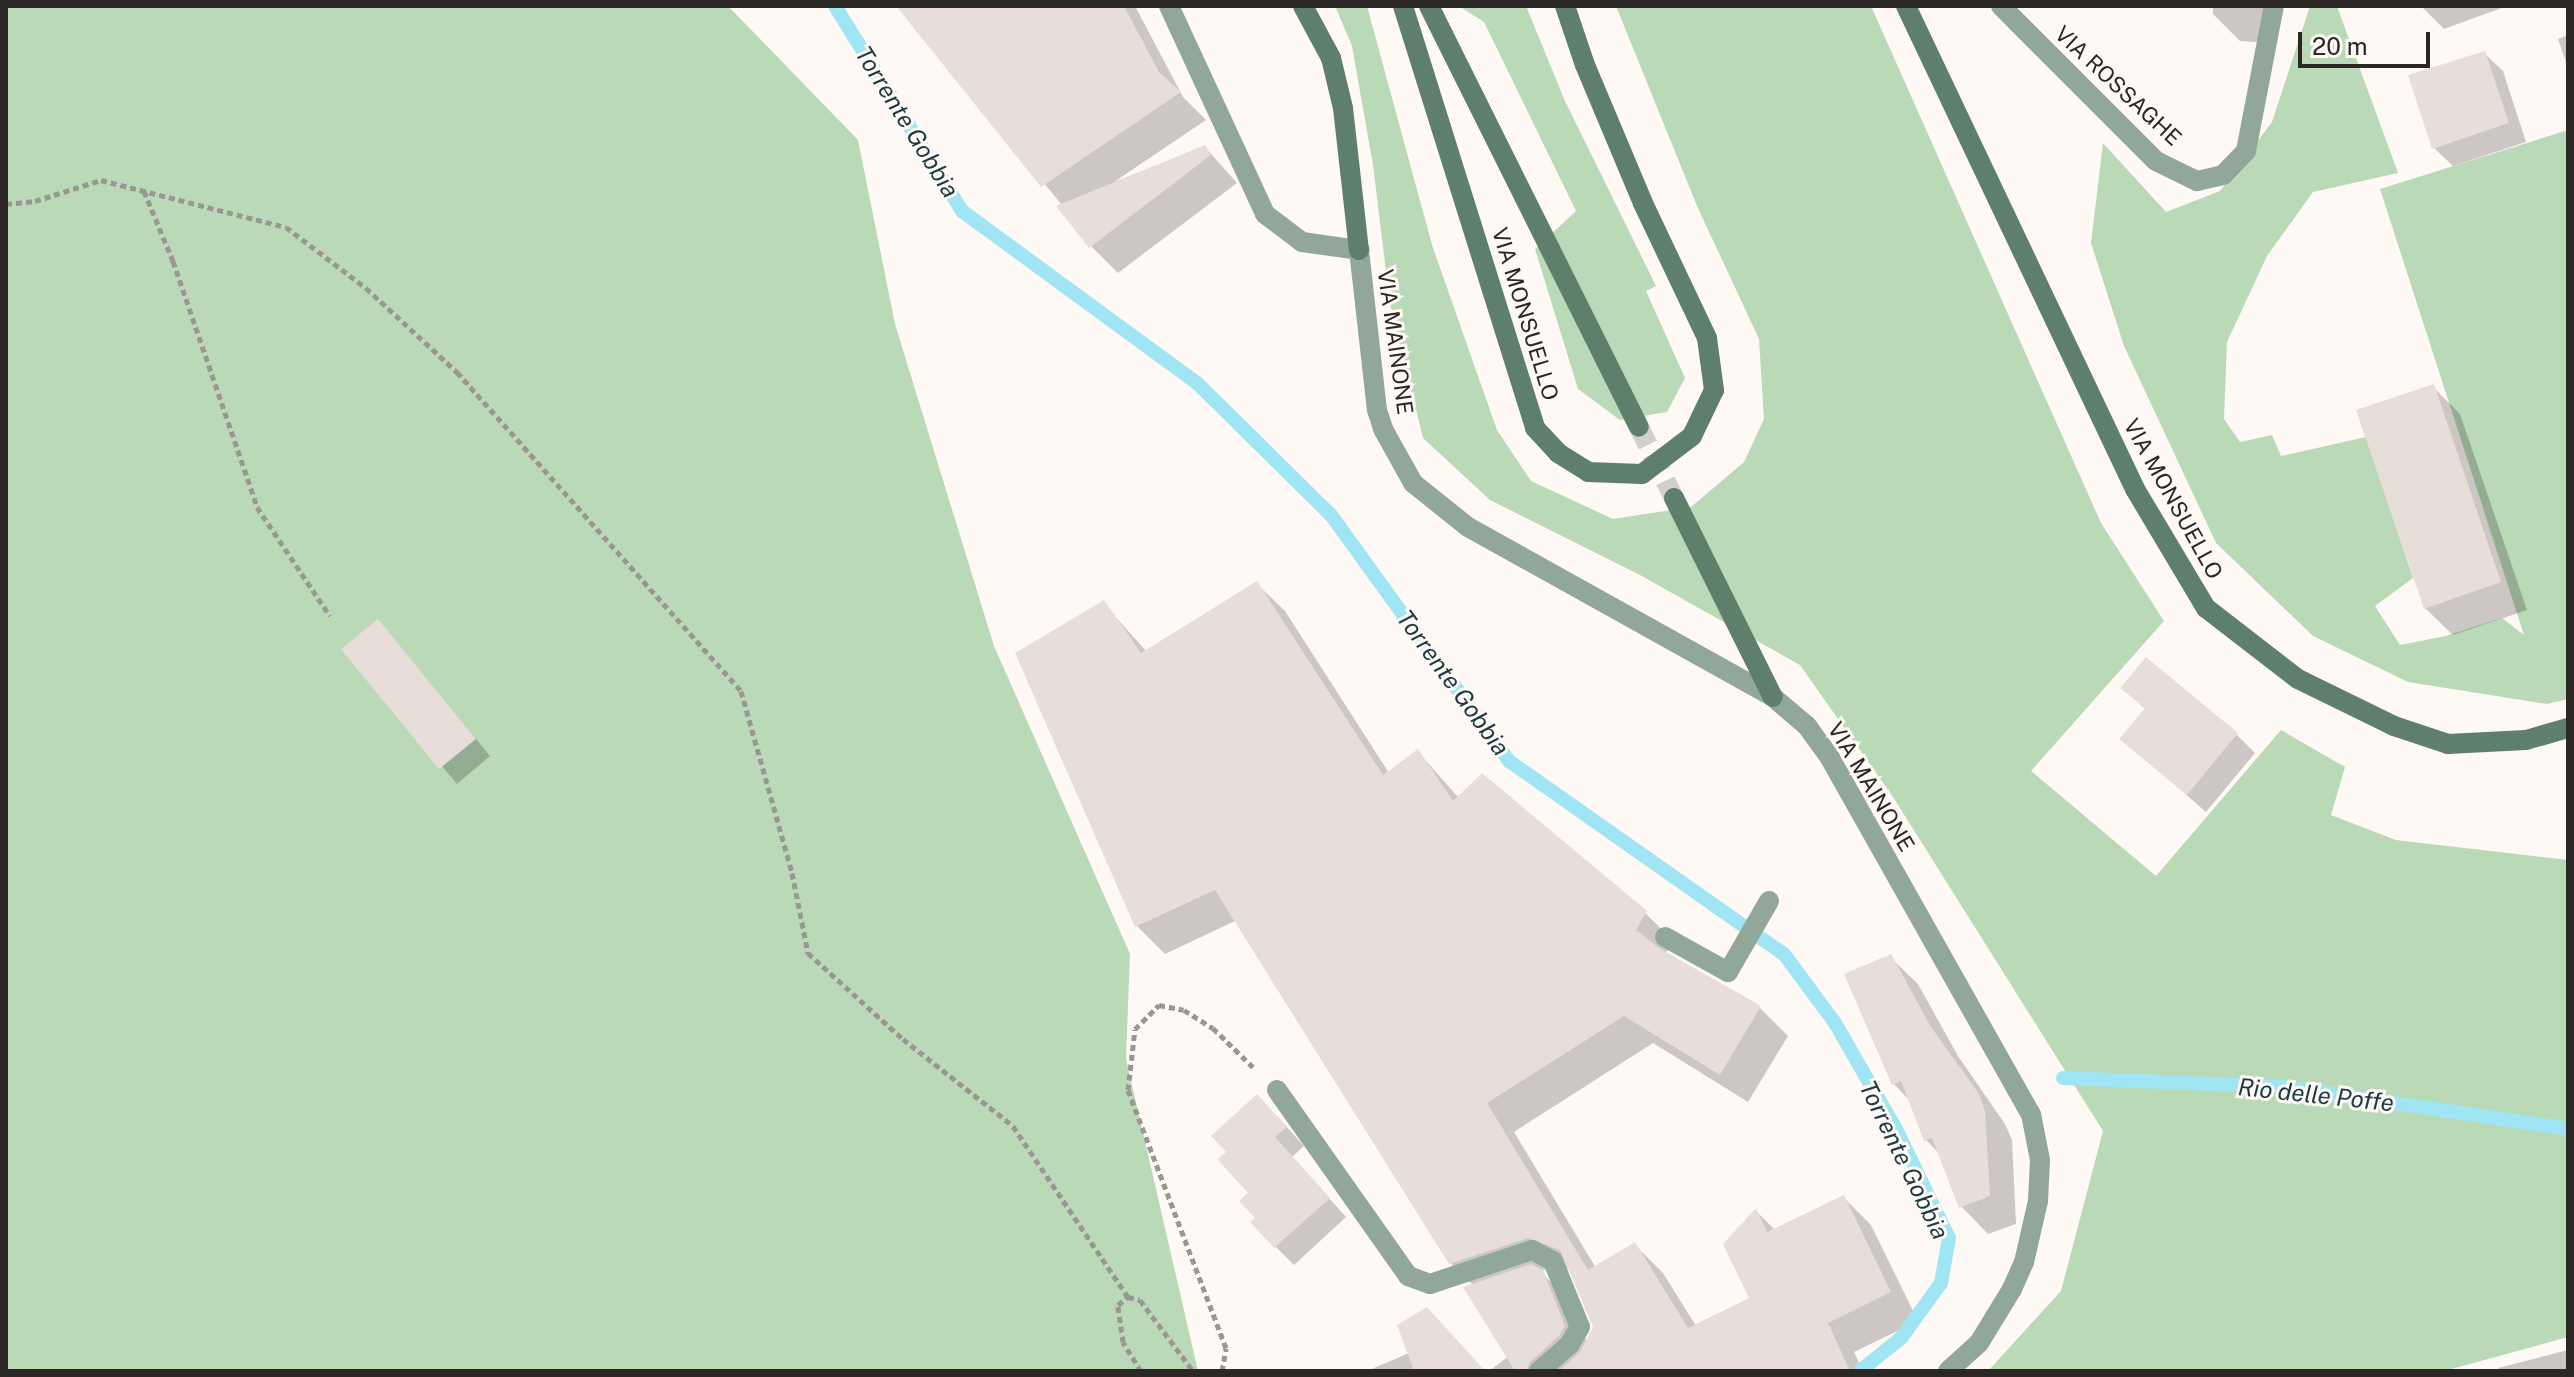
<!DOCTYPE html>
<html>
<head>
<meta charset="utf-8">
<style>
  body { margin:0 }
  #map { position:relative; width:2574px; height:1377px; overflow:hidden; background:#fff9f6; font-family:"Public Sans",sans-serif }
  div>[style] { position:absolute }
  .green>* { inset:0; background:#bad9b7 }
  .shadow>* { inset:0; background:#0003 }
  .stream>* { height:14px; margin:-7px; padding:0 7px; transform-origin:7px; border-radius:7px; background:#9fe5f3 }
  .building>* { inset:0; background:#e7ded9 }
  .secondary-tunnel>* { height:20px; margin-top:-10px; transform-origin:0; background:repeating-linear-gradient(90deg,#d4cfcc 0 20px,transparent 0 30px) }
  .path>* { height:5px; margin-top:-2.5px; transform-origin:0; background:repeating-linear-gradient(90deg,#9a9693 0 6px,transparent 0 10px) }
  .service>* { height:20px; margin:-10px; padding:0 10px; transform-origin:10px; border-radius:10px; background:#90a79a }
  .minor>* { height:20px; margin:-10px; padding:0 10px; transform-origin:10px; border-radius:10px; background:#90a79a }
  .secondary>* { height:20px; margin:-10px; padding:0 10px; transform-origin:10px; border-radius:10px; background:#5d7f6c }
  span { translate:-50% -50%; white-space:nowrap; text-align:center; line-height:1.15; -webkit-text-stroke:6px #fff9f6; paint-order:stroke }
  .street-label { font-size:22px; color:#2a2725 }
  .water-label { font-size:24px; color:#183a40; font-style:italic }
  .frame { position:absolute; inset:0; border:8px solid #2a2725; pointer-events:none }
  .scale { position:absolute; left:2298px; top:32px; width:132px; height:36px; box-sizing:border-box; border:4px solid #2a2725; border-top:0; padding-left:10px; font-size:24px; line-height:28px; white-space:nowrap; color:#2a2725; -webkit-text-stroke:6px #fff9f6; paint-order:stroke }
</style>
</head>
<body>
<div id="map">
  <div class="green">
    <div style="clip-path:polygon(6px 6px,728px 6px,858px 140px,895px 324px,994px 646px,1130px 954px,1126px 1059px,1198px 1371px,6px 1371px)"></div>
    <div style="clip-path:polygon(1335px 6px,1367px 6px,1432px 245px,1497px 430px,1531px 481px,1613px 519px,1691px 507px,1744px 462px,1764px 419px,1759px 339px,1697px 206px,1616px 6px,1871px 6px,2101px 523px,2164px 621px,2031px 771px,2156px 876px,2281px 730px,2345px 767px,2331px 815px,2396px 840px,2568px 860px,2568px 1337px,2444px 1371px,1988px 1371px,2061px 1291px,2103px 1131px,1893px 797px,1800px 665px,1640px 575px,1490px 500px,1423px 438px,1390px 304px,1373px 165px,1352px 46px)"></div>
    <div style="clip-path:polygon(1459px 6px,1526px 6px,1565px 101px,1656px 286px,1646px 291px,1685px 378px,1667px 412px,1620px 420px,1578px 389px,1535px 249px,1576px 211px,1484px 22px)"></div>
    <div style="clip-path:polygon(2310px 6px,2337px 6px,2398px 173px,2313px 192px,2267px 256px,2227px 342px,2224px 419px,2240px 442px,2272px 435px,2281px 456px,2366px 437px,2413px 578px,2375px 606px,2400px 645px,2446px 636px,2502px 618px,2524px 635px,2380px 189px,2568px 130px,2568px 699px,2547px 704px,2408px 682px,2313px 636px,2216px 543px,2124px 346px,2091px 243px,2103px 143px,2166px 212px,2220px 191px,2272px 122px)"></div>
  </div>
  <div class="shadow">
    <div style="clip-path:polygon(898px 6px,1135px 6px,1183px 97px,1206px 120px,1114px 182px,1205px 147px,1237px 183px,1118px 273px,1091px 246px,1062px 205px)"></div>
    <div style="clip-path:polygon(2213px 6px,2283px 6px,2271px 43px,2240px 41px,2213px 14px)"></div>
    <div style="clip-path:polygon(2421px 6px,2507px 6px,2444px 29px)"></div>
    <div style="clip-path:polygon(2568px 35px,2568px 68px,2558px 39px)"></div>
    <div style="clip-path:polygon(2484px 53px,2503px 71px,2526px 142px,2453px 166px,2434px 148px)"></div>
    <div style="clip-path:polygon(2433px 387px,2460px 414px,2527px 610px,2453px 635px,2425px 608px)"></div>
    <div style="clip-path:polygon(evenodd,1256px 583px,1285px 611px,1389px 773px,1418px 752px,1459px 798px,1645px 913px,1674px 941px,1665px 954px,1760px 1008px,1788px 1036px,1748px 1102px,1653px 1043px,1514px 1132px,1596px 1268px,1635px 1245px,1663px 1273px,1696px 1326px,1752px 1299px,1756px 1211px,1775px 1230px,1843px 1197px,1871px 1225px,1918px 1321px,1854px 1352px,1863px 1371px,1489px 1371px,1509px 1356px,1473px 1285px,1450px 1263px,1237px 920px,1165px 954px,1137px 926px,1103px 603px,1147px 652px,1256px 583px,1558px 1265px,1573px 1271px,1595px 1329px,1587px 1342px,1570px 1301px,1540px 1271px,1558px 1265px)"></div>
    <div style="clip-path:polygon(393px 638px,490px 756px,457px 784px,344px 649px)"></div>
    <div style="clip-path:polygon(2123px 688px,2236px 734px,2255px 753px,2206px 812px,2122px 739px,2146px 710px)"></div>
    <div style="clip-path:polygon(1890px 957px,1918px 984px,1958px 1056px,2005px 1124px,2012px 1140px,2016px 1224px,1988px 1234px,1961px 1206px,1942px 1156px,1926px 1140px,1910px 1101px,1894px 1084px)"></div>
    <div style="clip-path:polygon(1276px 1115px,1304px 1146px,1292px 1157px,1346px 1217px,1294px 1265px,1275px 1246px,1258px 1218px,1251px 1193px)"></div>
    <div style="clip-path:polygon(1427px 1309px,1485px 1371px,1367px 1371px,1409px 1353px)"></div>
    <div style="clip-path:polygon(2568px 1350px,2568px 1371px,2499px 1371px,2498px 1368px)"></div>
  </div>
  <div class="stream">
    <div style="left:835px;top:6px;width:241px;rotate:58.2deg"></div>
    <div style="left:962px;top:211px;width:290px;rotate:36.2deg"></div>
    <div style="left:1196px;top:382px;width:190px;rotate:44.6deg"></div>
    <div style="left:1331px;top:515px;width:304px;rotate:54.1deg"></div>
    <div style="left:1509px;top:761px;width:336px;rotate:35.1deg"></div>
    <div style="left:1784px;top:954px;width:86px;rotate:53.5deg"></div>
    <div style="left:1835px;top:1023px;width:122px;rotate:60.1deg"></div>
    <div style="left:1896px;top:1129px;width:121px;rotate:64.1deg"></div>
    <div style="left:1949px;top:1238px;width:46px;rotate:100.1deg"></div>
    <div style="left:1941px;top:1283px;width:68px;rotate:126deg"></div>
    <div style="left:1901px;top:1338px;width:53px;rotate:141.2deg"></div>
    <div style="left:2063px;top:1078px;width:222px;rotate:2.3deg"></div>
    <div style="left:2285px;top:1087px;width:286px;rotate:8.4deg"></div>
  </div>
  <div class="building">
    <div style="clip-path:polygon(896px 6px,1124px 6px,1159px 72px,1181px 92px,1041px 187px)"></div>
    <div style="clip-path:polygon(2485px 51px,2509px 123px,2432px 149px,2408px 75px)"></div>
    <div style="clip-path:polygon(1205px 145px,1211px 155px,1089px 248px,1056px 206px)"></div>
    <div style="clip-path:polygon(2434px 384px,2501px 582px,2424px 609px,2356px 410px)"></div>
    <div style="clip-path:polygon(1257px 581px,1383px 775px,1418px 749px,1453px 801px,1482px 773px,1647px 911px,1636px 930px,1659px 948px,1761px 1006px,1720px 1075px,1624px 1016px,1487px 1103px,1588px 1270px,1635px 1242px,1688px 1328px,1749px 1298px,1723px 1244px,1756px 1208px,1767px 1232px,1844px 1195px,1891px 1292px,1828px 1323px,1850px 1371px,1559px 1371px,1580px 1352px,1593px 1327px,1560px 1250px,1528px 1238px,1449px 1264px,1215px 890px,1135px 927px,1015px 653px,1104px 600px,1141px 653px)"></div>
    <div style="clip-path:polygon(378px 619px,476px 739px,439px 769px,341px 649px)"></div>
    <div style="clip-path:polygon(2146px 657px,2238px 733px,2187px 795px,2119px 739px,2145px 708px,2120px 688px)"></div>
    <div style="clip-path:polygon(1891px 954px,1931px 1027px,1979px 1094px,1985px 1111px,1990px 1196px,1959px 1208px,1932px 1138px,1924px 1141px,1901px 1081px,1892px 1085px,1844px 974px)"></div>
    <div style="clip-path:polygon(1257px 1094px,1287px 1127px,1275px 1137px,1330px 1198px,1274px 1248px,1250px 1222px,1255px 1218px,1239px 1201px,1248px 1193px,1217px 1159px,1226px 1152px,1211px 1136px)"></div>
    <div style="clip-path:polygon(1531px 1264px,1543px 1270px,1565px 1326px,1559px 1336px,1530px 1362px,1526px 1371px,1515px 1371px,1463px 1287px)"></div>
    <div style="clip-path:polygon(1427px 1307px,1485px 1371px,1414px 1371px,1397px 1325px)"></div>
  </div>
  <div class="secondary-tunnel">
    <div style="left:1639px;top:427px;width:79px;rotate:63.8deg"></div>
  </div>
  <div class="path">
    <div style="left:144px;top:191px;width:76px;rotate:67.5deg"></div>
    <div style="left:173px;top:261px;width:260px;rotate:71.1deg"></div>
    <div style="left:257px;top:507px;width:131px;rotate:56.2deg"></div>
    <div style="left:6px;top:204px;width:29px;rotate:-6deg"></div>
    <div style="left:35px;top:201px;width:69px;rotate:-17.7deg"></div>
    <div style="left:101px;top:180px;width:191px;rotate:14.3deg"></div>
    <div style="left:286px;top:227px;width:101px;rotate:37.3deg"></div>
    <div style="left:366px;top:288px;width:124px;rotate:42.7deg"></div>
    <div style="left:457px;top:372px;width:427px;rotate:48.3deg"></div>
    <div style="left:741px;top:691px;width:189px;rotate:74.3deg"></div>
    <div style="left:792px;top:873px;width:82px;rotate:78.7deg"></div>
    <div style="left:808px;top:953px;width:128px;rotate:42.2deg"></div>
    <div style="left:903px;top:1039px;width:140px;rotate:38.3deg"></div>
    <div style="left:1013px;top:1126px;width:206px;rotate:56.1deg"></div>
    <div style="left:1141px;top:1371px;width:34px;rotate:-122deg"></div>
    <div style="left:1123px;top:1342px;width:37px;rotate:-98deg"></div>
    <div style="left:1118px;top:1305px;width:13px;rotate:-39deg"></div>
    <div style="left:1128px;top:1297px;width:12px;rotate:14deg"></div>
    <div style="left:1140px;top:1300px;width:89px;rotate:53.3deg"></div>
    <div style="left:1222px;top:1371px;width:23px;rotate:-80deg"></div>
    <div style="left:1226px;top:1348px;width:276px;rotate:-110.8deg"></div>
    <div style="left:1128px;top:1090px;width:61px;rotate:-83.5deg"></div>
    <div style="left:1135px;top:1029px;width:34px;rotate:-45deg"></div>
    <div style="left:1159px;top:1005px;width:25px;rotate:11deg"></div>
    <div style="left:1184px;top:1010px;width:34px;rotate:32deg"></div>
    <div style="left:1213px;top:1028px;width:56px;rotate:44.3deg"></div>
  </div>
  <div class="service">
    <div style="left:1169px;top:6px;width:229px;rotate:65.2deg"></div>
    <div style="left:1265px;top:214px;width:46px;rotate:37.1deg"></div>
    <div style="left:1302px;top:242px;width:58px;rotate:8deg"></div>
    <div style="left:1665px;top:937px;width:72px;rotate:29.1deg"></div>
    <div style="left:1728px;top:972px;width:82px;rotate:-60deg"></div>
  </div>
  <div class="minor">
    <div style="left:2001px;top:6px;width:219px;rotate:45deg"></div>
    <div style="left:2156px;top:161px;width:46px;rotate:26deg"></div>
    <div style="left:2197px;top:181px;width:27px;rotate:-13deg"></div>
    <div style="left:2223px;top:175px;width:33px;rotate:-46deg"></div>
    <div style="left:2246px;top:151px;width:148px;rotate:-79.1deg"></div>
    <div style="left:1359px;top:250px;width:161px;rotate:83.6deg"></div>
    <div style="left:1377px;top:410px;width:20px;rotate:72deg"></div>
    <div style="left:1383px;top:429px;width:62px;rotate:60.9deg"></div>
    <div style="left:1413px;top:483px;width:70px;rotate:38.7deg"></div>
    <div style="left:1468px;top:527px;width:349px;rotate:29.1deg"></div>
    <div style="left:1773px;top:697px;width:45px;rotate:40.5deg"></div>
    <div style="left:1807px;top:726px;width:39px;rotate:54deg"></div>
    <div style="left:1830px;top:758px;width:409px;rotate:60.6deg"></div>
    <div style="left:2031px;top:1114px;width:47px;rotate:78.9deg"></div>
    <div style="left:2040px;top:1160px;width:41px;rotate:92.8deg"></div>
    <div style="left:2038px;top:1201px;width:63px;rotate:102.9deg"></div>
    <div style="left:2024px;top:1262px;width:30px;rotate:114deg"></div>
    <div style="left:2012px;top:1289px;width:63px;rotate:121.4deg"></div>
    <div style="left:1979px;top:1343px;width:42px;rotate:137.9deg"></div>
    <div style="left:1277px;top:1090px;width:228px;rotate:54.8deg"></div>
    <div style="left:1408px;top:1276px;width:23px;rotate:20deg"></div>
    <div style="left:1430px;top:1284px;width:108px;rotate:-18.4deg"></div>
    <div style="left:1532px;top:1250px;width:24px;rotate:28deg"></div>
    <div style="left:1553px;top:1261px;width:71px;rotate:67.8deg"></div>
    <div style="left:1580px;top:1327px;width:21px;rotate:121deg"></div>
    <div style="left:1569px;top:1345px;width:40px;rotate:139deg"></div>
  </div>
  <div class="secondary">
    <div style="left:1303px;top:6px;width:59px;rotate:61.7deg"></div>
    <div style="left:1331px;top:58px;width:51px;rotate:76.5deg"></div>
    <div style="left:1343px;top:108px;width:143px;rotate:83.6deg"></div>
    <div style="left:1403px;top:6px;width:442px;rotate:72.6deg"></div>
    <div style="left:1535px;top:428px;width:34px;rotate:47deg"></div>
    <div style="left:1558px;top:453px;width:36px;rotate:32deg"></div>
    <div style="left:1588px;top:472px;width:54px;rotate:2.1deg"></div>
    <div style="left:1642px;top:474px;width:63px;rotate:-37.2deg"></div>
    <div style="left:1692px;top:436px;width:51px;rotate:-64.4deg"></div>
    <div style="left:1714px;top:390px;width:52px;rotate:-97.7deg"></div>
    <div style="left:1707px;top:338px;width:149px;rotate:-115.4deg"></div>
    <div style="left:1643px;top:203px;width:150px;rotate:-112.8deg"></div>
    <div style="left:1585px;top:65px;width:62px;rotate:-108.7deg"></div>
    <div style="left:1429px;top:6px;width:470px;rotate:63.5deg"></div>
    <div style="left:1906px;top:6px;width:535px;rotate:64.63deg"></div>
    <div style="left:2135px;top:489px;width:139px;rotate:59.2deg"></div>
    <div style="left:2206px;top:608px;width:116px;rotate:37.7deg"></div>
    <div style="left:2298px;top:679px;width:107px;rotate:26.1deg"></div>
    <div style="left:2394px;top:726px;width:57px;rotate:18.4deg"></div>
    <div style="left:2448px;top:744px;width:78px;rotate:-2.9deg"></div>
    <div style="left:2526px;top:740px;width:44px;rotate:-15.9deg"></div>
    <div style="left:1674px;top:498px;width:222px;rotate:63.6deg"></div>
  </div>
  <div class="street-label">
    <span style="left:2118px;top:86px;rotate:43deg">VIA ROSSAGHE</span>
    <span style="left:1525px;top:314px;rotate:73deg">VIA MONSUELLO</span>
    <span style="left:1395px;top:342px;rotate:82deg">VIA MAINONE</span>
    <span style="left:2173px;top:499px;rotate:61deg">VIA MONSUELLO</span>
    <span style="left:1871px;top:787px;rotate:59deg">VIA MAINONE</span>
  </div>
  <div class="water-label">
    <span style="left:907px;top:122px;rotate:58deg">Torrente Gobbia</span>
    <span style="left:1453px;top:683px;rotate:54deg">Torrente Gobbia</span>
    <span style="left:2316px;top:1095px;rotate:6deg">Rio delle Poffe</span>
    <span style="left:1904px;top:1160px;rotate:64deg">Torrente Gobbia</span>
  </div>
  <div class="frame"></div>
  <div class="scale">20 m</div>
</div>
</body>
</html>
